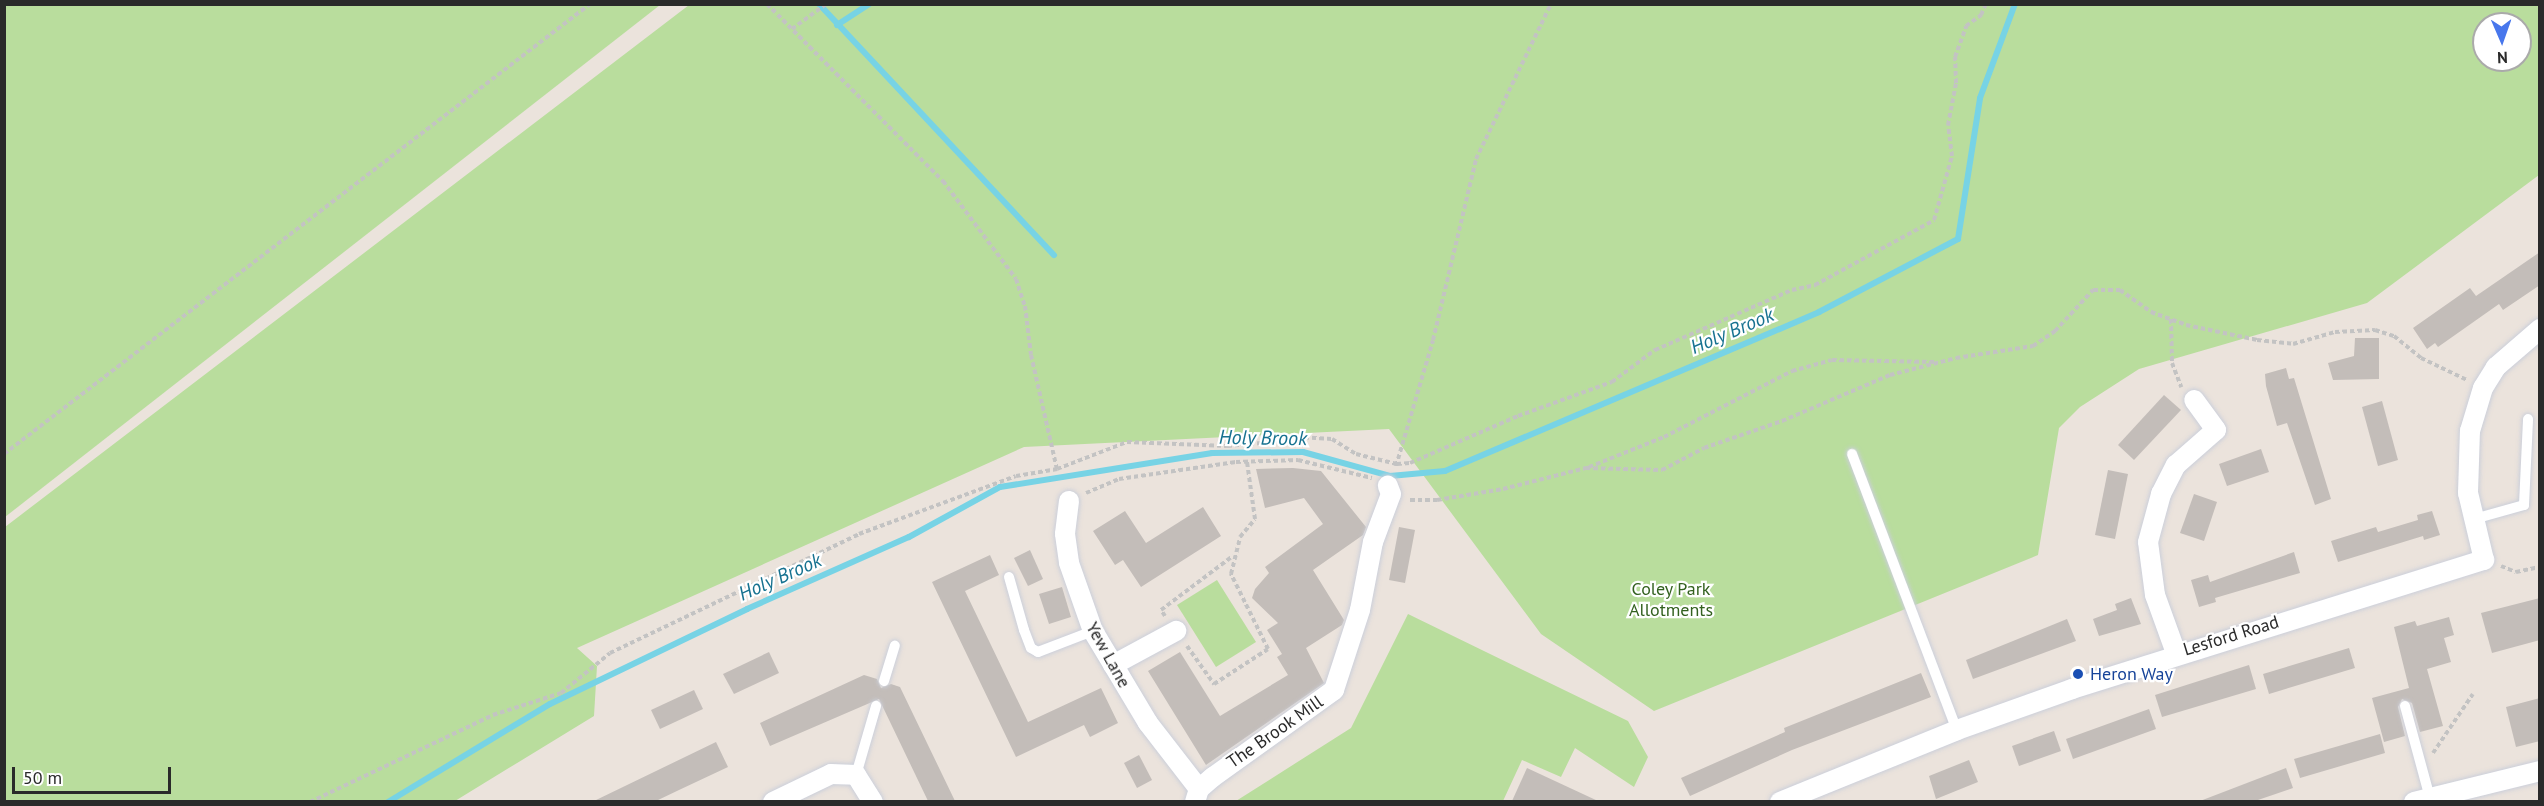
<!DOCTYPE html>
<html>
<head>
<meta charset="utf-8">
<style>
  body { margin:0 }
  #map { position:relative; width:2544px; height:806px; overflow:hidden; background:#ebe3dc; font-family:"PT Sans",sans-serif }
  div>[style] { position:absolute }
  .green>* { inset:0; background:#b9dd9d }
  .stream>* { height:6px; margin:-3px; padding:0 3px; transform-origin:3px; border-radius:3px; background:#77d3e5 }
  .building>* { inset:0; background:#c3bdb9 }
  .path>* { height:4px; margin-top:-2px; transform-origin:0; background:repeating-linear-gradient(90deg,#c3c3c3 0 4.5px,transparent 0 7.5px) }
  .roads { filter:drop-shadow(0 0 2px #cbcfda) drop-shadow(0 0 2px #cbcfda) }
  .lane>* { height:10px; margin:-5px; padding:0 5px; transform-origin:5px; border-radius:5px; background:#fff }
  .street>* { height:20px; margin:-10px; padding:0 10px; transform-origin:10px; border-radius:10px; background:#fff }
  .dots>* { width:16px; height:16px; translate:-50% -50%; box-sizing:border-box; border:3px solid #fff; border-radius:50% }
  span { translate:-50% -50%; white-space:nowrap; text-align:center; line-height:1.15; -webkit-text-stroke:4.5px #fff; paint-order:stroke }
  .park-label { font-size:18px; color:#33611f }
  .street-label { font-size:18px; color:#2a2a2a }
  .transit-label { font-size:18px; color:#164399 }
  .left { translate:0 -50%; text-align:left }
  .water-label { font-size:20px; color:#177290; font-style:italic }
  .frame { position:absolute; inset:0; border:6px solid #2a2a2a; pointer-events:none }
  .north { position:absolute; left:2472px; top:12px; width:60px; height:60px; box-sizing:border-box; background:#fff; border:2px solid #aaa; border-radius:50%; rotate:178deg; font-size:16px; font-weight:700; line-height:24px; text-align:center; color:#2a2a2a }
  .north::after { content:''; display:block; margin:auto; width:21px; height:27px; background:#4877ec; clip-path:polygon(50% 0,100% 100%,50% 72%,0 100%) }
  .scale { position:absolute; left:12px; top:767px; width:159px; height:27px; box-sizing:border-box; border:3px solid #2a2a2a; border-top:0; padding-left:8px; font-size:18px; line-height:21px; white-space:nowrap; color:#2a2a2a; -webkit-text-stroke:4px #fff; paint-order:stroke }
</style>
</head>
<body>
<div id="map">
  <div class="green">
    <div style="clip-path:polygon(5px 4px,660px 4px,660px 5px,5px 517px)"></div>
    <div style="clip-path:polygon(evenodd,689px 5px,2539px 5px,2539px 175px,2367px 303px,2139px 369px,2080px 407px,2059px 428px,2038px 555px,1654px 711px,1541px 634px,1389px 429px,1024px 447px,577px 648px,597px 666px,594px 716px,455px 801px,5px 802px,5px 527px,689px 5px,2484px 24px,2520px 24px,2520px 60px,2484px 60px,2484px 24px)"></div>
    <div style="clip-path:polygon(1217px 580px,1256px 642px,1216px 667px,1177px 605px)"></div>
    <div style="clip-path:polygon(1408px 614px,1628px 721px,1648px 757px,1634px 787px,1575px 748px,1561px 777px,1522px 760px,1503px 801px,1236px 801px,1351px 728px)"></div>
  </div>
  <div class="stream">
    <div style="left:819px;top:4px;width:344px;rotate:46.9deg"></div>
    <div style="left:837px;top:25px;width:38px;rotate:-33deg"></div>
    <div style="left:388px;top:802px;width:189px;rotate:-31.2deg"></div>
    <div style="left:550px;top:704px;width:219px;rotate:-25.7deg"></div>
    <div style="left:747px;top:609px;width:177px;rotate:-24deg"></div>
    <div style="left:909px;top:537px;width:104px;rotate:-28.8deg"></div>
    <div style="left:1000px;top:487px;width:215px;rotate:-9.1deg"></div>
    <div style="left:1212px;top:453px;width:91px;rotate:-0.6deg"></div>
    <div style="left:1303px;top:452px;width:90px;rotate:15.4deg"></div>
    <div style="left:1390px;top:476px;width:55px;rotate:-5.2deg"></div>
    <div style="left:1445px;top:471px;width:406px;rotate:-23deg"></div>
    <div style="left:1819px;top:312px;width:157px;rotate:-27.7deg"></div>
    <div style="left:1958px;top:239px;width:143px;rotate:-81.1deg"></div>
    <div style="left:1980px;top:98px;width:100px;rotate:-69.6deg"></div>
  </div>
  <div class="building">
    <div style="clip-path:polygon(2540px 252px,2540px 285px,2503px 310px,2499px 304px,2438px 347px,2435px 343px,2427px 349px,2413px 328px,2470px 288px,2476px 296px)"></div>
    <div style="clip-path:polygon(2355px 338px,2379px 338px,2379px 379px,2333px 380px,2328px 363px,2354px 356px)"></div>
    <div style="clip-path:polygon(2286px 368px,2289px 379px,2294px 378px,2331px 499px,2315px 505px,2287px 423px,2277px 426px,2266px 386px,2265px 374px)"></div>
    <div style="clip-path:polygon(2164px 395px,2181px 410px,2134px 460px,2118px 445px)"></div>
    <div style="clip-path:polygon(2382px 401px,2398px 460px,2378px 466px,2362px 407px)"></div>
    <div style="clip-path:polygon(2261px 449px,2269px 472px,2227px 486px,2219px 464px)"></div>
    <div style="clip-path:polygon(1293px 468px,1321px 471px,1366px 527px,1363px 535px,1313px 570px,1344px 620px,1342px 625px,1306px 648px,1324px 683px,1206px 765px,1148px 671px,1180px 652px,1220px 716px,1288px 675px,1277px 657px,1282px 654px,1267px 630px,1278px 623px,1252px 598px,1255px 589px,1269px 573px,1265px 567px,1323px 524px,1304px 498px,1265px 508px,1256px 469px)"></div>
    <div style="clip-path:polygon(2108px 470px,2128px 474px,2115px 539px,2095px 535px)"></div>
    <div style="clip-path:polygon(2194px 494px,2217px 502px,2204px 541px,2180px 533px)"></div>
    <div style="clip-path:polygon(1203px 507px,1221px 536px,1141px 587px,1123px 560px,1115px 565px,1093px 531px,1125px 511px,1146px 543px)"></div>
    <div style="clip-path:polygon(2432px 511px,2440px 535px,2424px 540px,2423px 536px,2338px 562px,2331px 541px,2376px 527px,2378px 532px,2418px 520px,2417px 515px)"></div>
    <div style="clip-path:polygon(1399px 527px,1415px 530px,1405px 583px,1389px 580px)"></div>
    <div style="clip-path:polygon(1030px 550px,1043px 579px,1028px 586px,1014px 558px)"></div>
    <div style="clip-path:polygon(2294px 552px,2300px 573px,2215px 598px,2216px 602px,2199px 607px,2191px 580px,2208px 575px,2210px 582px)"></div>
    <div style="clip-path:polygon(990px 555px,999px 575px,965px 591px,1028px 722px,1101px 688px,1118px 723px,1090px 737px,1084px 725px,1016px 757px,932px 582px)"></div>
    <div style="clip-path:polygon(1062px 587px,1071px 617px,1049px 624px,1039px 594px)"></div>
    <div style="clip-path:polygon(2131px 598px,2141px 624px,2099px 636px,2093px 619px,2117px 610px,2115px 604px)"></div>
    <div style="clip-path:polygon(2540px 598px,2540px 640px,2492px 653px,2481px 613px)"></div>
    <div style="clip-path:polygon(2449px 617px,2454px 635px,2444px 638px,2451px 662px,2427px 669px,2443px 726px,2420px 732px,2412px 703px,2402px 699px,2398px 707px,2405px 736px,2384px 742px,2372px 698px,2409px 688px,2394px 627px,2415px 621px,2417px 626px)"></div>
    <div style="clip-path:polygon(2067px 619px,2076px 641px,1973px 679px,1966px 660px)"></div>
    <div style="clip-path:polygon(2349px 648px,2355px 668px,2269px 694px,2263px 674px)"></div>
    <div style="clip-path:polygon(769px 652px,779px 673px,734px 694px,723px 674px)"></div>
    <div style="clip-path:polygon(2249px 665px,2256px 689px,2162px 717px,2155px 695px)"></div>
    <div style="clip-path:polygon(1921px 673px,1931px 697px,1792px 750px,1690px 796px,1681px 778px,1785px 732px,1784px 728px)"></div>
    <div style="clip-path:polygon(864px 675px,877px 679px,881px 688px,891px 684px,900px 687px,955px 801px,928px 801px,879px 699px,770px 746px,760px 723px)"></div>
    <div style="clip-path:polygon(694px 690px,703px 709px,660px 729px,651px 710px)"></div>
    <div style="clip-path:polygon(2540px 698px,2540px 741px,2516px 747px,2506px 707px)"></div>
    <div style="clip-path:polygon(2149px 709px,2156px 729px,2073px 759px,2066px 739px)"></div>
    <div style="clip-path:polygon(2054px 731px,2061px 751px,2019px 766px,2012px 746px)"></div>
    <div style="clip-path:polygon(2380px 734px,2385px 753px,2300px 778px,2294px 759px)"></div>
    <div style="clip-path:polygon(716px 742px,728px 767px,679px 790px,656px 801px,594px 801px)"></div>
    <div style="clip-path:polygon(1139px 755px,1152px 780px,1137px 788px,1124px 763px)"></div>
    <div style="clip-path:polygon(1969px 760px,1978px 782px,1936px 799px,1929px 776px)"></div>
    <div style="clip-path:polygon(1527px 768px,1598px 801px,1512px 801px)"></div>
    <div style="clip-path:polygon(2286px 768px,2293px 788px,2255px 801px,2200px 801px)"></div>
  </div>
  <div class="path">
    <div style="left:767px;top:4px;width:250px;rotate:45.2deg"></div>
    <div style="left:943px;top:181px;width:122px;rotate:53.3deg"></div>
    <div style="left:1016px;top:279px;width:28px;rotate:72deg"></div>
    <div style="left:1025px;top:306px;width:49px;rotate:83deg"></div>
    <div style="left:1031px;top:355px;width:117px;rotate:77.2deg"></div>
    <div style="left:792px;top:29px;width:42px;rotate:-36.3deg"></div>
    <div style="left:2171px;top:319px;width:44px;rotate:88.7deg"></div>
    <div style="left:2172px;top:363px;width:26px;rotate:69deg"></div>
    <div style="left:4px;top:454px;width:739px;rotate:-37.52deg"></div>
    <div style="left:1396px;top:466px;width:131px;rotate:-73.6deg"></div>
    <div style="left:1433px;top:340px;width:186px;rotate:-76.6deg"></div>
    <div style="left:1476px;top:159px;width:172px;rotate:-64.2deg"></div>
    <div style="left:1589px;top:467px;width:81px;rotate:-21.8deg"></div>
    <div style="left:1664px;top:437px;width:144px;rotate:-27.3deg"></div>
    <div style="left:1792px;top:371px;width:41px;rotate:-15.4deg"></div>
    <div style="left:1832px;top:360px;width:103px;rotate:1.1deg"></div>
    <div style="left:1086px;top:493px;width:36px;rotate:-23deg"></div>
    <div style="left:1119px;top:479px;width:118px;rotate:-8.3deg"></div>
    <div style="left:1236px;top:462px;width:62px;rotate:-1.8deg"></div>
    <div style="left:1298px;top:460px;width:76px;rotate:13.7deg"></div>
    <div style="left:1410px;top:500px;width:27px"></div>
    <div style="left:1437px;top:500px;width:67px;rotate:-9.5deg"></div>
    <div style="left:1503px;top:489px;width:86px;rotate:-14.2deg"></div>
    <div style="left:1586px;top:468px;width:76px;rotate:1.5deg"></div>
    <div style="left:1662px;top:470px;width:47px;rotate:-27.6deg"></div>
    <div style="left:1704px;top:448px;width:83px;rotate:-19.1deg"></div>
    <div style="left:1782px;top:421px;width:117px;rotate:-23.1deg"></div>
    <div style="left:1890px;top:375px;width:68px;rotate:-14.4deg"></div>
    <div style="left:1956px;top:358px;width:78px;rotate:-8.9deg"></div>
    <div style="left:2033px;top:346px;width:27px;rotate:-34deg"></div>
    <div style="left:2055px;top:331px;width:56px;rotate:-47.2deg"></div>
    <div style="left:2093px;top:290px;width:27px"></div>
    <div style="left:2120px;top:290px;width:38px;rotate:35deg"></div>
    <div style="left:2151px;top:312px;width:37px;rotate:20deg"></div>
    <div style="left:2186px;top:325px;width:73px;rotate:11.9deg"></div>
    <div style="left:2257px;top:340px;width:36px;rotate:6deg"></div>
    <div style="left:2293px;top:344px;width:44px;rotate:-15.9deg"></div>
    <div style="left:2335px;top:332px;width:40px;rotate:-2.9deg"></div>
    <div style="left:2375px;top:330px;width:20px;rotate:18deg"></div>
    <div style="left:2394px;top:336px;width:35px;rotate:39deg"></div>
    <div style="left:2421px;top:358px;width:51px;rotate:25.6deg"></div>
    <div style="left:2501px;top:566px;width:16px;rotate:22deg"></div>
    <div style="left:2516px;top:572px;width:25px;rotate:-12deg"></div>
    <div style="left:1165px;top:616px;width:7px;rotate:-124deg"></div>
    <div style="left:1161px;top:610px;width:90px;rotate:-36.9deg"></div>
    <div style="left:1187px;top:646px;width:47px;rotate:54.6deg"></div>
    <div style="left:1214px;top:684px;width:64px;rotate:-32.9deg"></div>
    <div style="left:1268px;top:649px;width:84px;rotate:-116.3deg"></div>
    <div style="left:1231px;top:574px;width:38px;rotate:-76deg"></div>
    <div style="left:1240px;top:537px;width:23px;rotate:-50deg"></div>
    <div style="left:1255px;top:519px;width:58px;rotate:-98deg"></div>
    <div style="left:2433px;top:753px;width:71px;rotate:-55.9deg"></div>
    <div style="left:310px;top:802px;width:203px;rotate:-25.4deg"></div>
    <div style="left:493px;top:715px;width:71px;rotate:-17.9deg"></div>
    <div style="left:561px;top:693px;width:63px;rotate:-39.2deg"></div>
    <div style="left:610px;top:653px;width:276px;rotate:-25.5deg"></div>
    <div style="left:859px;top:534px;width:167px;rotate:-20.3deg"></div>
    <div style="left:1016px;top:476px;width:42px;rotate:-9.7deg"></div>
    <div style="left:1057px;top:469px;width:75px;rotate:-21.1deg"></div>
    <div style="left:1127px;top:442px;width:100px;rotate:2.3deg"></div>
    <div style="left:1227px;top:446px;width:37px;rotate:-5deg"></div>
    <div style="left:1264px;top:443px;width:19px;rotate:-21deg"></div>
    <div style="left:1282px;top:436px;width:50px;rotate:3.4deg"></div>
    <div style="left:1332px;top:439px;width:28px;rotate:32deg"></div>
    <div style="left:1356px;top:454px;width:42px;rotate:13.7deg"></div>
    <div style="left:1397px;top:464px;width:13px;rotate:-4deg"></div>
    <div style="left:1410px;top:463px;width:118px;rotate:-23.5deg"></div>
    <div style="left:1518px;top:416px;width:100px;rotate:-19.9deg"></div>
    <div style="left:1612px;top:382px;width:54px;rotate:-36.7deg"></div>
    <div style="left:1655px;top:350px;width:150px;rotate:-23.7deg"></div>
    <div style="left:1792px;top:290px;width:24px;rotate:-12deg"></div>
    <div style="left:1815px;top:285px;width:136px;rotate:-28.6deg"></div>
    <div style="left:1934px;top:220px;width:66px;rotate:-74.3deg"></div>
    <div style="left:1952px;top:156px;width:31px;rotate:-97deg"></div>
    <div style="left:1948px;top:125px;width:43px;rotate:-79.2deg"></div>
    <div style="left:1956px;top:83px;width:26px;rotate:-92deg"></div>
    <div style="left:1955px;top:57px;width:33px;rotate:-70deg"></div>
    <div style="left:1966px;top:26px;width:19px;rotate:-36deg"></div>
    <div style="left:1981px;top:15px;width:12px;rotate:-66deg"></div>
  </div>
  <div class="roads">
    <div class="lane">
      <div style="left:1852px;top:454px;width:295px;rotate:69.2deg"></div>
      <div style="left:2474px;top:519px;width:52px;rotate:-15.6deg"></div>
      <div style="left:2524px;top:505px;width:86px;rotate:-87.3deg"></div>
      <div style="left:1009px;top:577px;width:55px;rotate:74.2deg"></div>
      <div style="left:1024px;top:630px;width:19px;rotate:69deg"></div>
      <div style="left:1031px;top:648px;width:8px;rotate:30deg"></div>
      <div style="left:1038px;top:652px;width:59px;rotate:-20.9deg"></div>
      <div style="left:884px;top:681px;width:37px;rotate:-73deg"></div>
      <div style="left:2405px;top:706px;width:95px;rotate:74.8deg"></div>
      <div style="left:856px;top:775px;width:72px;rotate:-73.8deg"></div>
    </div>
    <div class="street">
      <div style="left:1069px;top:501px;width:33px;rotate:97deg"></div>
      <div style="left:1065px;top:534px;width:29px;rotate:82deg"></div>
      <div style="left:1069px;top:563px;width:72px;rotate:70.6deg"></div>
      <div style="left:1093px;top:631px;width:107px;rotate:59.1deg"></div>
      <div style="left:1148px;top:723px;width:83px;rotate:52.3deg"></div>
      <div style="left:2176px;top:653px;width:62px;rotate:-109.9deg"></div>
      <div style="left:2155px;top:595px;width:53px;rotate:-97.5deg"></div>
      <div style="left:2148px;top:542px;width:50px;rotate:-74.8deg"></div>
      <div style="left:2161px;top:494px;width:33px;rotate:-63deg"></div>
      <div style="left:2176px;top:465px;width:53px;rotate:-41.2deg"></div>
      <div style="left:2216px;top:430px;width:37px;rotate:-126deg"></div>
      <div style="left:1113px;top:665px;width:72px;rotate:-28.4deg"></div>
      <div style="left:773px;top:802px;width:64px;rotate:-25.8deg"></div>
      <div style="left:831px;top:774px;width:25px;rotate:2deg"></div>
      <div style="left:856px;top:775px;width:32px;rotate:58deg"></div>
      <div style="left:1195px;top:802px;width:14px;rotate:-73deg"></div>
      <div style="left:1199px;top:789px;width:18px;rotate:-41deg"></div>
      <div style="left:1213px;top:777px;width:149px;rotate:-35.7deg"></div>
      <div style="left:1334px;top:690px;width:84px;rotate:-72deg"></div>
      <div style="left:1360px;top:610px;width:69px;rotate:-79.2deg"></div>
      <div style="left:1373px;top:542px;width:51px;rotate:-69.4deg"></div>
      <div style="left:1391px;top:494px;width:9px;rotate:-111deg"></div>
      <div style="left:1780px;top:802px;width:191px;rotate:-22.1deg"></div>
      <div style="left:1957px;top:730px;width:122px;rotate:-19.6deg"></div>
      <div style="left:2072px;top:689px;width:432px;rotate:-17.4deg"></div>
      <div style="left:2484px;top:560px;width:69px;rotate:-103.4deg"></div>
      <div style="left:2468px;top:493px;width:62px;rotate:-88.2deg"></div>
      <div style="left:2470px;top:431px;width:45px;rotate:-73.2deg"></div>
      <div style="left:2483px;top:388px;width:25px;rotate:-58deg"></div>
      <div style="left:2496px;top:367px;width:58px;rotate:-40.8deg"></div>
      <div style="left:2414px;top:802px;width:130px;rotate:-13.8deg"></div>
    </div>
  </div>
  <div class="dots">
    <div style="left:2078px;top:674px;background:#1a4fb4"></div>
  </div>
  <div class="park-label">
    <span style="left:1671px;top:600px">Coley Park<br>Allotments</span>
  </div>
  <div class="street-label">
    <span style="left:2231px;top:636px;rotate:-17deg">Lesford Road</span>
    <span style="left:1108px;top:655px;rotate:61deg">Yew Lane</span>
    <span style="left:1275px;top:732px;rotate:-35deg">The Brook Mill</span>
  </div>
  <div class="transit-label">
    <span class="left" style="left:2090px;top:674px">Heron Way</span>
  </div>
  <div class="water-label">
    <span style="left:1732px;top:331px;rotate:-23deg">Holy Brook</span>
    <span style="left:1263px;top:438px;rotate:1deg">Holy Brook</span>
    <span style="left:780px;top:577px;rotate:-24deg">Holy Brook</span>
  </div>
  <div class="frame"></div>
  <div class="north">N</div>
  <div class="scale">50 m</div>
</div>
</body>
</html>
